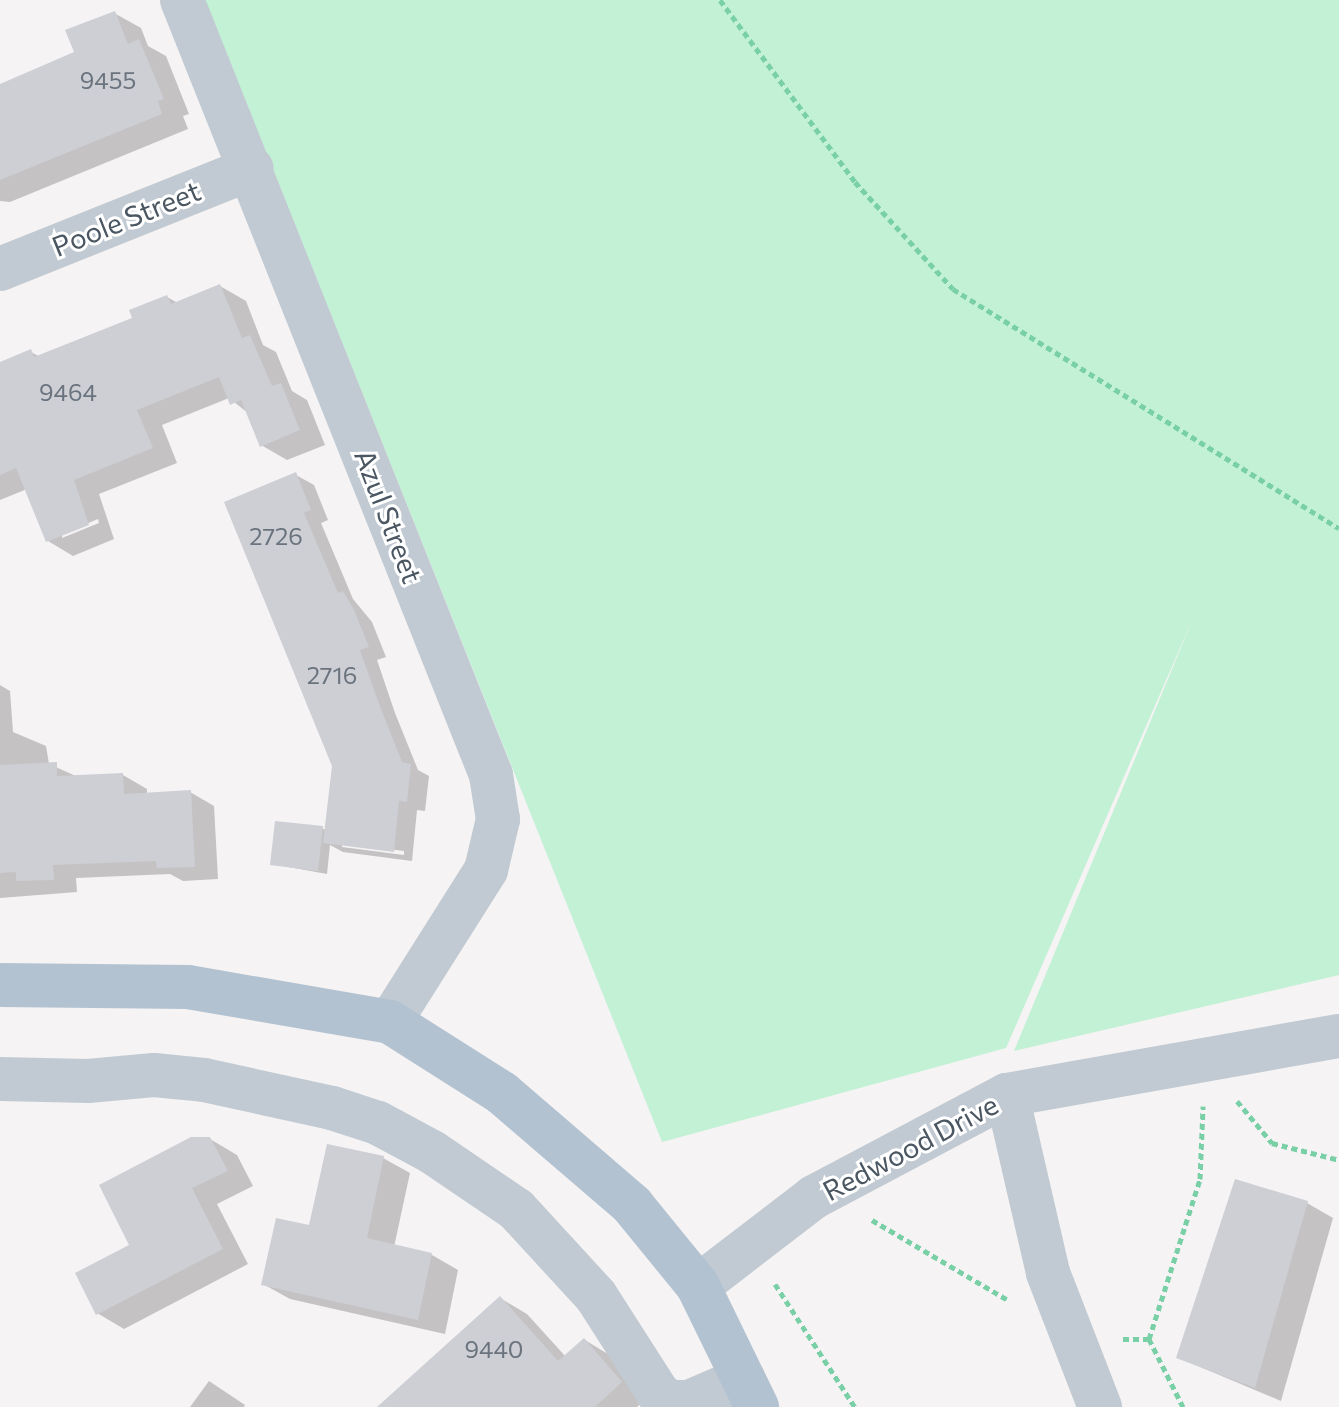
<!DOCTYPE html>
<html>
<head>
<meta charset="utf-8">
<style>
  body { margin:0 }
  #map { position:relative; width:1339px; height:1407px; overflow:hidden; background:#f5f3f3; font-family:Commissioner,sans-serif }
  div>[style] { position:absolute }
  .green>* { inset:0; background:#c3f1d5 }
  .shadow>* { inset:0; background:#0003 }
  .building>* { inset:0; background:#cdcfd5 }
  .path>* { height:5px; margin-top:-2.5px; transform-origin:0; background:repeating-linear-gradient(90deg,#7ad0a6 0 6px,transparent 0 10px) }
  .minor>* { height:44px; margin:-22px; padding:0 22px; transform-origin:22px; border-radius:22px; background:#c1cad2 }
  .major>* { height:44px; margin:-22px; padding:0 22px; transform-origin:22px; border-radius:22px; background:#b3c2d1 }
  span { translate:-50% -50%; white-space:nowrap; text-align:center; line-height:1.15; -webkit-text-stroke:6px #fff; paint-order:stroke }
  .number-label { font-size:24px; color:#6b747e }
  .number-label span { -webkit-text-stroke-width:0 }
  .street-label { font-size:28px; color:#4a5661 }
</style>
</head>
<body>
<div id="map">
  <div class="green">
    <div style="clip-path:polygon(205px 0,1339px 0,1339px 975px,1014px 1051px,1194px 616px,1006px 1048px,662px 1142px)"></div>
  </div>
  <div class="shadow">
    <div style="clip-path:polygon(114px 13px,141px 28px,148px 46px,166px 56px,189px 114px,183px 116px,188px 129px,10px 202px,0 201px,0 86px,77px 53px)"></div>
    <div style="clip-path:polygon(evenodd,220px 286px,246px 301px,263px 345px,276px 352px,292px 391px,307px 400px,325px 445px,287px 460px,261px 445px,248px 413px,229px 398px,162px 425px,177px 463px,99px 494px,114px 539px,73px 556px,48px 541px,27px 489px,0 500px,0 364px,31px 352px,40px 357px,135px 319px,167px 297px,178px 303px,220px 286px,98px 519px,99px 523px,62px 538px,62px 534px,98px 519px)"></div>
    <div style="clip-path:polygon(evenodd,296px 475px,314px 485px,328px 520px,321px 523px,353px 599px,372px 622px,386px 657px,377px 660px,395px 713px,418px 770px,429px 776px,425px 811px,417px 810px,412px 861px,343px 852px,330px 845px,327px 874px,272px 864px,322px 828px,327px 831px,334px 766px,296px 475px,342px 843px,404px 851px,404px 855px,342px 847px,342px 843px)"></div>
    <div style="clip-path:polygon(0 685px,10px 691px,13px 732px,46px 746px,49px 764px,78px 777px,123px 775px,147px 789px,147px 795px,190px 792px,214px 806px,218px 879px,183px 881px,170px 874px,76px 878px,77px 892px,0 898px)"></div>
    <div style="clip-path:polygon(210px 1139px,237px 1155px,253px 1186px,217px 1204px,248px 1264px,124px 1329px,97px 1313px)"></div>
    <div style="clip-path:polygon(383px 1158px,410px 1173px,394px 1247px,432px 1255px,458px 1270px,445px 1334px,290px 1299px,263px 1284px,310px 1227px)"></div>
    <div style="clip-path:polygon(1307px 1203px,1333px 1218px,1281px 1401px,1179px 1358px)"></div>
    <div style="clip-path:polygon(500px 1298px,527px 1314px,566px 1357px,585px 1340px,611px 1356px,647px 1398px,637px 1407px,399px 1407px)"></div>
    <div style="clip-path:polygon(209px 1381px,245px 1405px,244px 1407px,190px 1407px)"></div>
  </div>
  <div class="building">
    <div style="clip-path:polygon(115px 11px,128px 44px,139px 39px,164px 99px,158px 101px,162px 114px,0 180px,0 84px,74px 52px,65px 30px)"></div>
    <div style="clip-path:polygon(220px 284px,242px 338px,250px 335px,272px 386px,281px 383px,300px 430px,260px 447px,241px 400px,230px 405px,219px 377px,137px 410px,153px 448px,74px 480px,89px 525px,46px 542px,16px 468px,0 475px,0 362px,31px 349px,34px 357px,132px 318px,129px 310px,167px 295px,171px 304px)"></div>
    <div style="clip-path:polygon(296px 472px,311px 510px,304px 513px,338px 593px,343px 591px,354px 610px,369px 647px,360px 650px,378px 701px,402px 762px,411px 764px,407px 802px,399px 801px,394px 852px,323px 843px,332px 766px,224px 502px)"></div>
    <div style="clip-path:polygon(57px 762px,57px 776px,123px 773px,124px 794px,191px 790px,195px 867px,157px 868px,156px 861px,53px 865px,54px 880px,16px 881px,16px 872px,0 873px,0 765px)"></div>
    <div style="clip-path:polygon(275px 821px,323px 826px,318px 871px,270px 865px)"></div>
    <div style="clip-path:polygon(191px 1137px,210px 1137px,228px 1171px,192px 1188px,223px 1249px,96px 1315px,75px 1273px,129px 1245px,99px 1185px)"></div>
    <div style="clip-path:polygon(327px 1144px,384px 1156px,367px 1238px,432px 1253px,418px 1320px,261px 1285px,276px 1218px,309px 1225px)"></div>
    <div style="clip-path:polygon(1235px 1179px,1308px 1201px,1255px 1388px,1176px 1358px)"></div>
    <div style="clip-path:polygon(500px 1296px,558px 1361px,584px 1338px,622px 1382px,595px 1407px,377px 1407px)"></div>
  </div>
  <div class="path">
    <div style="left:720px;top:0;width:227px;rotate:53.4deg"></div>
    <div style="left:855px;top:182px;width:145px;rotate:47.5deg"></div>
    <div style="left:953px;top:289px;width:454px;rotate:31.8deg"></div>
    <div style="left:1237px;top:1101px;width:55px;rotate:50.2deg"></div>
    <div style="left:1272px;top:1143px;width:69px;rotate:14.2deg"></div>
    <div style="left:872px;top:1220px;width:158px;rotate:30.5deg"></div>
    <div style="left:775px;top:1284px;width:147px;rotate:57deg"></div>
    <div style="left:1123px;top:1339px;width:26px"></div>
    <div style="left:1149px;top:1339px;width:168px;rotate:-72.3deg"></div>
    <div style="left:1200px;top:1179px;width:73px;rotate:-87.6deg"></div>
    <div style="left:1149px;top:1339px;width:76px;rotate:63.4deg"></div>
  </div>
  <div class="minor">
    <div style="left:182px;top:0;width:834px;rotate:68.26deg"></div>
    <div style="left:491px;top:775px;width:45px;rotate:81deg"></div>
    <div style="left:498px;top:819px;width:52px;rotate:103.2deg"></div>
    <div style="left:486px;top:870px;width:180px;rotate:122.3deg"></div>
    <div style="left:0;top:269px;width:271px;rotate:-21.8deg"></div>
    <div style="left:0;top:1079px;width:88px;rotate:1.3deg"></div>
    <div style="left:88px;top:1081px;width:66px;rotate:-5.2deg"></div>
    <div style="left:154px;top:1075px;width:50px;rotate:5.7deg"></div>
    <div style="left:204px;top:1080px;width:131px;rotate:12.3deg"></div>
    <div style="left:332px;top:1108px;width:48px;rotate:18.1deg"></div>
    <div style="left:378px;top:1123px;width:61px;rotate:28.2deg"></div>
    <div style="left:432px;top:1152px;width:102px;rotate:34.2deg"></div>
    <div style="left:516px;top:1209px;width:118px;rotate:47.4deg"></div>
    <div style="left:596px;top:1296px;width:115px;rotate:57.4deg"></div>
    <div style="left:658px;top:1393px;width:14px;rotate:39deg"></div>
    <div style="left:669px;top:1402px;width:20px"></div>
    <div style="left:689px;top:1402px;width:59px;rotate:-23.1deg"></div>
    <div style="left:1007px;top:1095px;width:183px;rotate:77deg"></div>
    <div style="left:1048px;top:1273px;width:144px;rotate:68.8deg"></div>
    <div style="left:698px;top:1286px;width:146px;rotate:-37.5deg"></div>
    <div style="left:814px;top:1197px;width:218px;rotate:-27.9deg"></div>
    <div style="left:1007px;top:1095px;width:337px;rotate:-10.1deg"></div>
  </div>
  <div class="major">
    <div style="left:0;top:985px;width:188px;rotate:0.6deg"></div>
    <div style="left:188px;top:987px;width:205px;rotate:9.8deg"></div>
    <div style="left:390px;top:1022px;width:133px;rotate:32.4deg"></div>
    <div style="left:502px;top:1093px;width:172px;rotate:40.7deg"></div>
    <div style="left:632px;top:1205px;width:104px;rotate:50.8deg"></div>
    <div style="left:698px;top:1286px;width:135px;rotate:64deg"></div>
  </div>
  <div class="number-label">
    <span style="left:108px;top:80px">9455</span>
    <span style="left:68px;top:392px">9464</span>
    <span style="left:276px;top:536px">2726</span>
    <span style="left:332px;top:675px">2716</span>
    <span style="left:494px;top:1349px">9440</span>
  </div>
  <div class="street-label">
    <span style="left:126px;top:218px;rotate:-22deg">Poole Street</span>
    <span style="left:389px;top:516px;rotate:69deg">Azul Street</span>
    <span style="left:910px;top:1147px;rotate:-28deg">Redwood Drive</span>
  </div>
</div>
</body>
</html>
